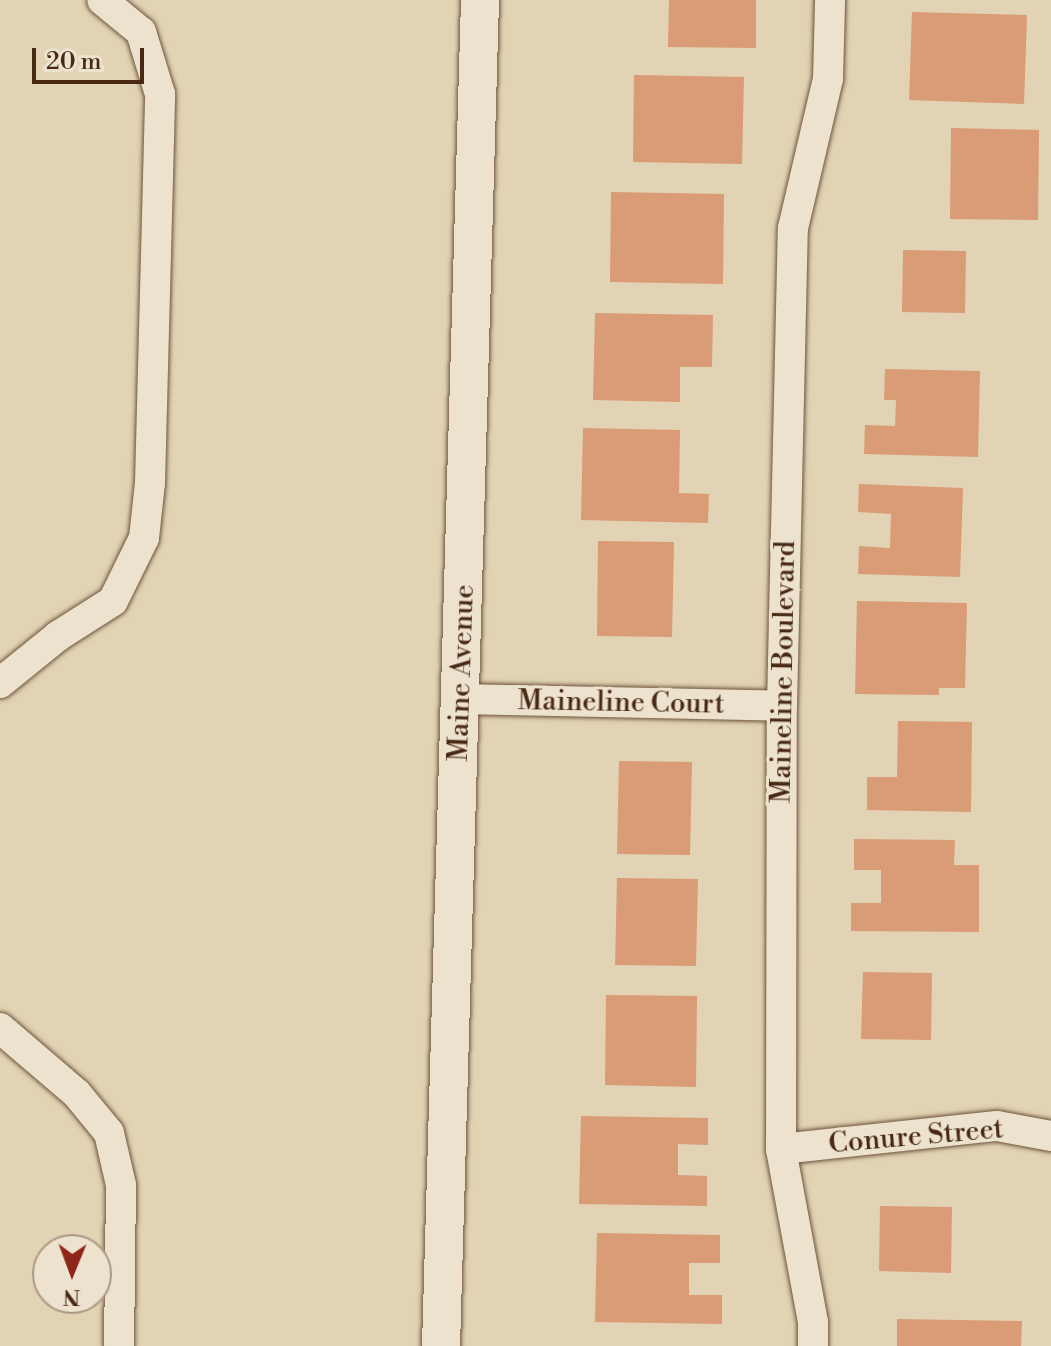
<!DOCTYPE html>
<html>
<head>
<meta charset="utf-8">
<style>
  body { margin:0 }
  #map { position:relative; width:1051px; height:1346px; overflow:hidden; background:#e1d3b3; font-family:"Libre Bodoni",serif }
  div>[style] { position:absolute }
  .building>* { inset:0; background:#da9b77 }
  .roads { filter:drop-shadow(0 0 2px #6f543c) drop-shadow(0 0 2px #6f543c) }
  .minor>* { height:30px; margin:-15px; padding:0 15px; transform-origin:15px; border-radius:15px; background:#ece2ce }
  .tertiary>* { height:38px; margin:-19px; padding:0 19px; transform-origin:19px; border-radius:19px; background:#ece2ce }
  span { translate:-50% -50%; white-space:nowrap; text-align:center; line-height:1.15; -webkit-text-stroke:6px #ece2ce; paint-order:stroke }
  .street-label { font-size:28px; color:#492914 }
  .north { position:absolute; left:32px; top:1234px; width:80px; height:80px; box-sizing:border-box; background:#ece2ce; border:2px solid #ab9884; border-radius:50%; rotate:181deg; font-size:22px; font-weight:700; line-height:32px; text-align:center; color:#492914 }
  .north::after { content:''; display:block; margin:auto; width:28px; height:36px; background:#8f2418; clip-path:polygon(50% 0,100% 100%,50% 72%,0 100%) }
  .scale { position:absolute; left:32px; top:48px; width:112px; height:36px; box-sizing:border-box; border:4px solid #492914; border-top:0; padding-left:10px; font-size:24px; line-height:28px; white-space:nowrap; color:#492914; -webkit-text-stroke:6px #ece2ce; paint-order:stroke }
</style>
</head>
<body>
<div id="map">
  <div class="building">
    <div style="clip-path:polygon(669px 0,756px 0,756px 48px,668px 47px)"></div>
    <div style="clip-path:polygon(912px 12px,1027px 15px,1024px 104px,909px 100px)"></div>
    <div style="clip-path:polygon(634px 75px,744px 77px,742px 164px,633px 162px)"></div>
    <div style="clip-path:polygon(951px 128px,1039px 130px,1038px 220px,950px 219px)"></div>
    <div style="clip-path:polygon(611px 192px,724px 194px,723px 284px,610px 282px)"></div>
    <div style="clip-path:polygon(903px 250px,966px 251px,965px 313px,902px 312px)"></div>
    <div style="clip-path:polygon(595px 313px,713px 315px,712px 367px,680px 367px,680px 402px,593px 400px)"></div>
    <div style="clip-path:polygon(885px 369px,980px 371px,978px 457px,864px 454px,865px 425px,895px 426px,896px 400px,884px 400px)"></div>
    <div style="clip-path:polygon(583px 428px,680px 430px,679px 493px,709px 494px,708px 523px,581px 520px)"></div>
    <div style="clip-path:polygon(859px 484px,963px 488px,960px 577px,858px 574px,859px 546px,890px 548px,891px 514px,858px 512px)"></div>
    <div style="clip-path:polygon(598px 541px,674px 542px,672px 637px,597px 636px)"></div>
    <div style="clip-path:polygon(857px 601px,967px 603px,965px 688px,939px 688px,939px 695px,855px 694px)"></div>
    <div style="clip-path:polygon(898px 721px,972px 722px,971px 812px,867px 810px,867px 777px,897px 777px)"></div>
    <div style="clip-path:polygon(619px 761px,692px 762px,690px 855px,617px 854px)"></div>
    <div style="clip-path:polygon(854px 839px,955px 840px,954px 865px,979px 865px,979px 932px,851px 931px,851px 903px,881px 903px,881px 870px,854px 870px)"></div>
    <div style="clip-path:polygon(617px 878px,698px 879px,696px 966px,615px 965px)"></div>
    <div style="clip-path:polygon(863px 972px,932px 973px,931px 1040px,861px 1039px)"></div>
    <div style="clip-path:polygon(606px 995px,697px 996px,696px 1087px,605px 1085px)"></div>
    <div style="clip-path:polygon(581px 1116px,708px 1118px,708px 1145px,678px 1144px,678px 1175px,707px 1176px,707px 1206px,579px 1204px)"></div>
    <div style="clip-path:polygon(880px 1206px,952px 1207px,951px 1273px,879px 1271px)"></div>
    <div style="clip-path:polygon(597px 1233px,720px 1235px,720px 1263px,689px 1263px,689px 1295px,722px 1295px,722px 1324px,595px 1322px)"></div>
    <div style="clip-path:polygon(897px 1319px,1022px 1321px,1021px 1346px,897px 1346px)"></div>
  </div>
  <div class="roads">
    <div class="minor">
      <div style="left:0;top:683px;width:75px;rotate:-39deg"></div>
      <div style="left:58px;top:636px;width:65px;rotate:-32.5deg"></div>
      <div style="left:113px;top:601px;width:70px;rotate:-63.8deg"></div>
      <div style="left:144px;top:538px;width:55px;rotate:-83.8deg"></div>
      <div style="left:150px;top:483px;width:389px;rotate:-88.5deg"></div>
      <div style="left:160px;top:94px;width:65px;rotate:-107deg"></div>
      <div style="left:141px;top:32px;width:50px;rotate:-140.6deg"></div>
      <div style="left:461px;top:699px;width:321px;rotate:1.2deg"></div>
      <div style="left:0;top:1028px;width:101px;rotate:40.6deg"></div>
      <div style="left:77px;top:1094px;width:50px;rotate:50.6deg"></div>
      <div style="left:109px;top:1133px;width:53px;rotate:77deg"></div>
      <div style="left:121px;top:1185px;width:161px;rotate:90.7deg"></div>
      <div style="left:781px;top:1149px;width:217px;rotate:-6.1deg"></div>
      <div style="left:997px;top:1126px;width:55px;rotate:10.5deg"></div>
      <div style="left:813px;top:1346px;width:24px;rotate:-90deg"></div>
      <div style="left:813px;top:1322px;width:176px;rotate:-100.5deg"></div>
      <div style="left:781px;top:1149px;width:443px;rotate:-89.9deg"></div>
      <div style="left:782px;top:706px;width:478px;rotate:-88.7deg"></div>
      <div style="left:793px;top:228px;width:153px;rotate:-76.8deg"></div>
      <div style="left:828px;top:79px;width:79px;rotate:-88.5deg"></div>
    </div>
    <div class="tertiary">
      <div style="left:441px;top:1346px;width:1347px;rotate:-88.34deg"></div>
    </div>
  </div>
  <div class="street-label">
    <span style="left:784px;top:672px;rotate:-89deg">Maineline Boulevard</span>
    <span style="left:462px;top:673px;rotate:-88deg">Maine Avenue</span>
    <span style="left:621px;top:703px;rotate:1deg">Maineline Court</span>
    <span style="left:916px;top:1137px;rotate:-5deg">Conure Street</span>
  </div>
  <div class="north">N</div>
  <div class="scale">20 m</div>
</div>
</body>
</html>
